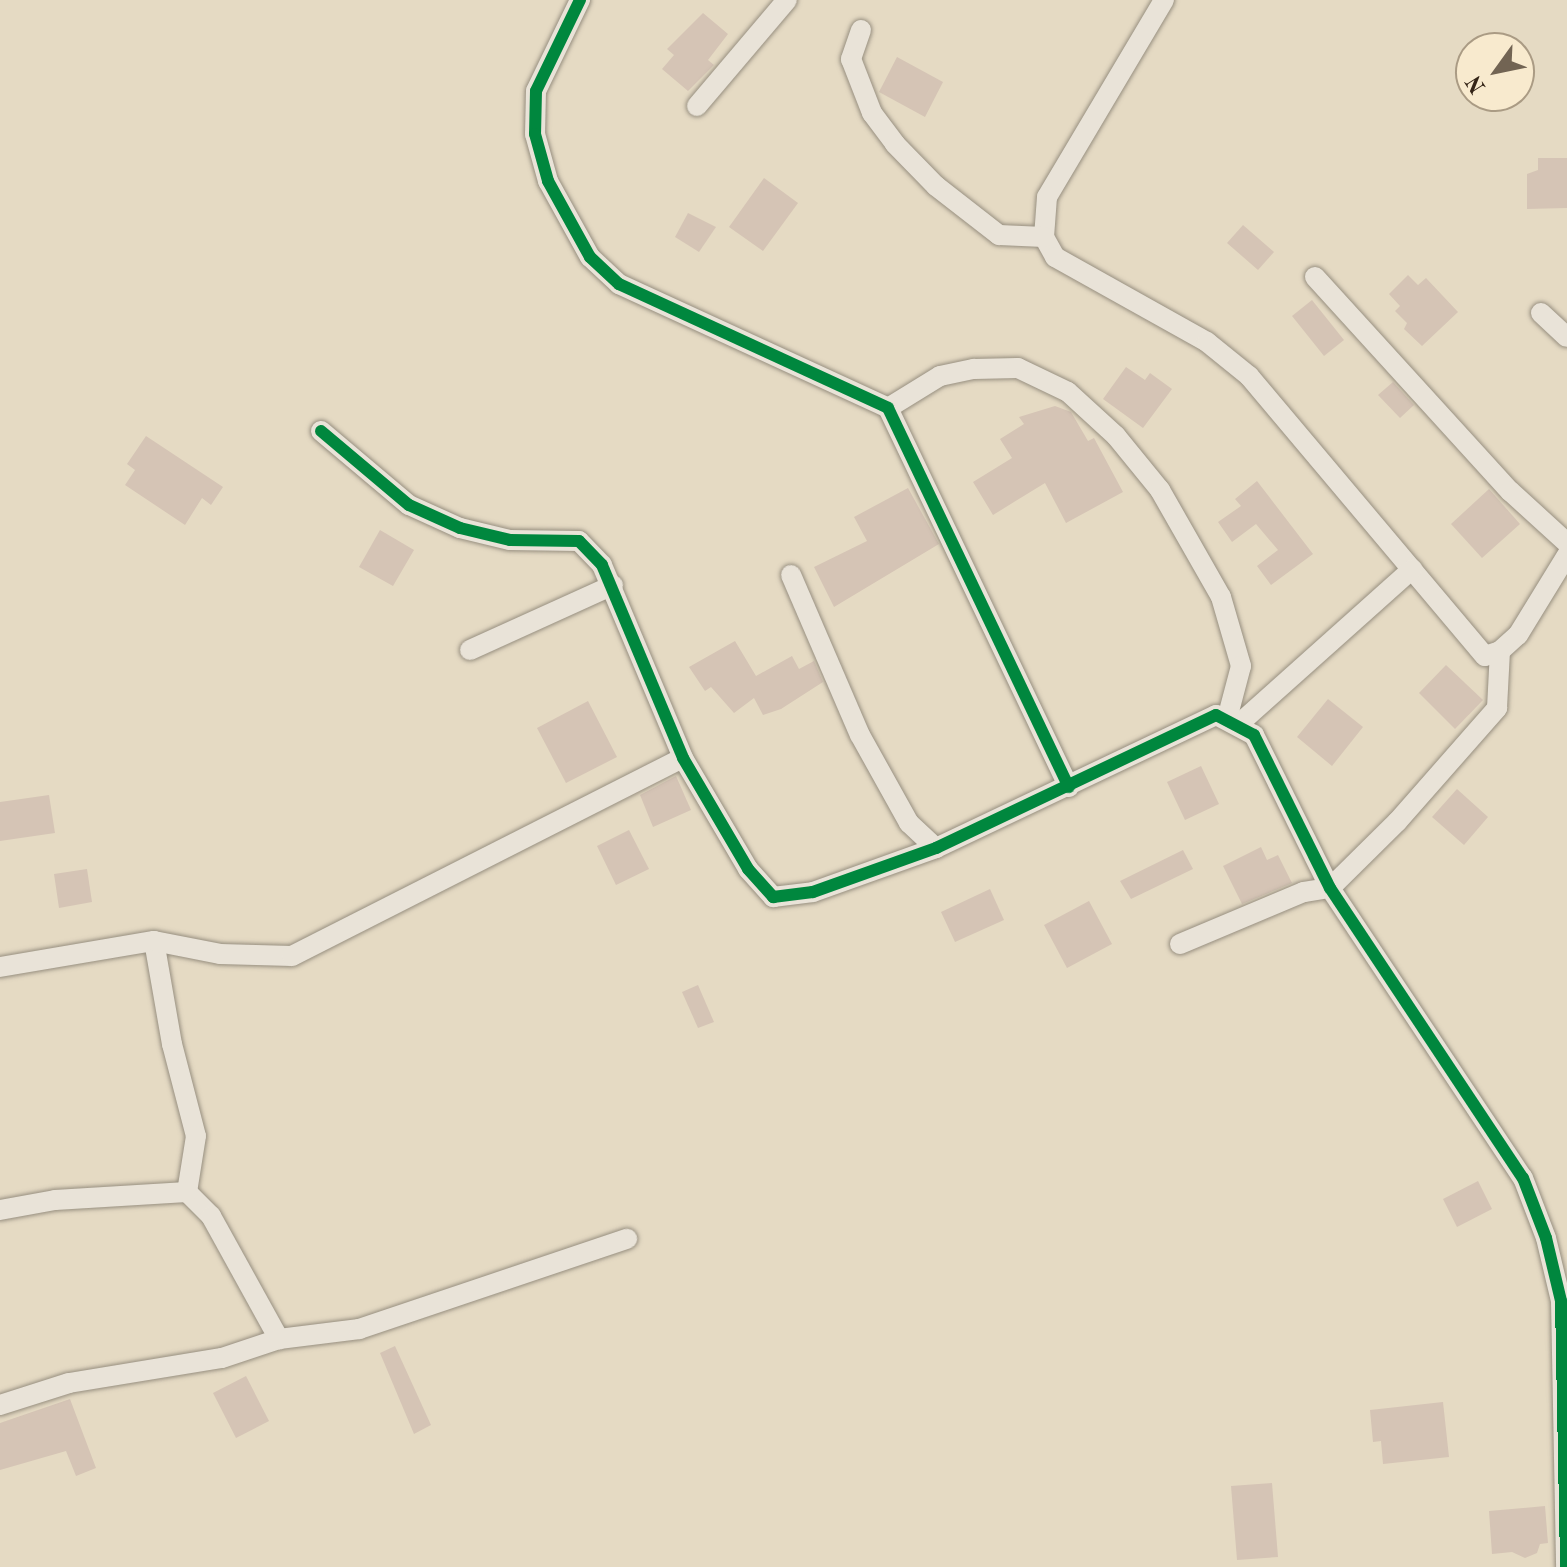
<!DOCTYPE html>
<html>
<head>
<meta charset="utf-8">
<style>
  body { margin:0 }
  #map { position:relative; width:1567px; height:1567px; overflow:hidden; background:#e5dac3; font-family:"Old Standard TT",serif }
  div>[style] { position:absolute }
  .building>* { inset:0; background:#d5c4b5 }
  .roads { filter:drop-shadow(0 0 2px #978f80) drop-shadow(0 0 2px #978f80) }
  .minor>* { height:20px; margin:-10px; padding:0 10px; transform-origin:10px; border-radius:10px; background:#e9e3d8 }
  .cycleway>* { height:12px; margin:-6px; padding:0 6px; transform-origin:6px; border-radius:6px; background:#00873e }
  span { translate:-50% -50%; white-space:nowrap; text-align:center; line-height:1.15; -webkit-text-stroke:6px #f8eace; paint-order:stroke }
  .north { position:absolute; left:1455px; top:32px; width:80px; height:80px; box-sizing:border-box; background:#f8eace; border:2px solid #aa9b84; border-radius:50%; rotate:237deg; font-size:22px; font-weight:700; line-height:32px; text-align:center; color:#342416 }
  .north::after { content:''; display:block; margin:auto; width:28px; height:36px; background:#726453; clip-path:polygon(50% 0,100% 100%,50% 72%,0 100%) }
</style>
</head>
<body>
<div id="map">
  <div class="building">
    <div style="clip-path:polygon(703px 13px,728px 34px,708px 60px,714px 65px,688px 91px,662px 69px,674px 55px,667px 49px)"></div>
    <div style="clip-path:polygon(897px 57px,943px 82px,925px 117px,879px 92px)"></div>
    <div style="clip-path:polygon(1538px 158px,1567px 158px,1567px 208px,1527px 209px,1527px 174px,1538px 170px)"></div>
    <div style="clip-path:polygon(764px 178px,798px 203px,763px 251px,729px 227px)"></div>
    <div style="clip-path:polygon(688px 213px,716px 227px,699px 252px,675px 237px)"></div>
    <div style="clip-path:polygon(1243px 225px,1274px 252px,1258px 270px,1227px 243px)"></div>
    <div style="clip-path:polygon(1408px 275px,1418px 285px,1426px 278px,1458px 312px,1422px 346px,1404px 329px,1407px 323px,1395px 311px,1400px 306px,1389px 294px)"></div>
    <div style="clip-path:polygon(1312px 300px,1344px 340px,1324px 356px,1292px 316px)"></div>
    <div style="clip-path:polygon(1126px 367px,1145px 380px,1150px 373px,1172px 389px,1143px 428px,1103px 399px)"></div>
    <div style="clip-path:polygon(1393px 382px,1414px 405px,1400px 418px,1378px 395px)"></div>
    <div style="clip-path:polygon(1055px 406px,1071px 412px,1088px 441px,1094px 438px,1123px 492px,1066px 523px,1045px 483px,993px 515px,973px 482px,1012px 458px,1000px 439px,1024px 424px,1019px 417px)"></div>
    <div style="clip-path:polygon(146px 436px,223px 487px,211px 505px,202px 498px,185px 525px,125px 485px,135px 470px,127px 464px)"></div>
    <div style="clip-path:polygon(1257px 481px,1313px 554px,1271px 585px,1257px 566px,1278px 550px,1256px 524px,1232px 542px,1218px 522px,1241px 506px,1235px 499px)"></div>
    <div style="clip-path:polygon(908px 488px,939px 544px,834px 607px,814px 567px,867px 541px,854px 517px)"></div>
    <div style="clip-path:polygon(1489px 489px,1520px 524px,1482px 558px,1451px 524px)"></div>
    <div style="clip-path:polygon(380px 530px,414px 550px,393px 586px,359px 567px)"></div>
    <div style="clip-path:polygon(735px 641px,756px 676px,792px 656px,799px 669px,814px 661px,823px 682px,781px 709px,763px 715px,754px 698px,734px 713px,711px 687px,705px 691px,689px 667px)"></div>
    <div style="clip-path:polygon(1446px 665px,1483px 700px,1455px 729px,1419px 693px)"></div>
    <div style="clip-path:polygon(1328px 699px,1363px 727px,1332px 766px,1297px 737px)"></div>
    <div style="clip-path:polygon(588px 701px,617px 757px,566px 783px,537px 728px)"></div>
    <div style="clip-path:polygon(1201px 766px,1219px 804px,1185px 820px,1167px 782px)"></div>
    <div style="clip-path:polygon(676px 776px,691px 810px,653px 827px,640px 795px)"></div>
    <div style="clip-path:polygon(1457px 789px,1488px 817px,1464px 845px,1432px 817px)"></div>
    <div style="clip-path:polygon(49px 795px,55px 833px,0 841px,0 802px)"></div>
    <div style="clip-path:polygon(629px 830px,649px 869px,616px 885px,597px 846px)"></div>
    <div style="clip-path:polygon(1261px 847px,1267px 860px,1278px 855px,1292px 883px,1242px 904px,1223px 866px)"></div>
    <div style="clip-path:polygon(1183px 850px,1193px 869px,1131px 899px,1120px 881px)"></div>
    <div style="clip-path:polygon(87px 869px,92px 902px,59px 908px,54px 874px)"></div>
    <div style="clip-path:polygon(990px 889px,1004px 920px,955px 942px,941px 912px)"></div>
    <div style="clip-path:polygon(1089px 901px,1112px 944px,1067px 968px,1044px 925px)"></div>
    <div style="clip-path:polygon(698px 985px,714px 1022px,698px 1028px,682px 992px)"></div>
    <div style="clip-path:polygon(1478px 1181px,1492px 1209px,1457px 1227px,1443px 1199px)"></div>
    <div style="clip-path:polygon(395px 1346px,431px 1425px,414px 1434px,380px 1353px)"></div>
    <div style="clip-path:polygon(246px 1376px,269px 1421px,236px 1438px,213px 1393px)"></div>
    <div style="clip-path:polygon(70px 1399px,96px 1468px,76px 1476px,66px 1451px,0 1470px,0 1423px)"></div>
    <div style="clip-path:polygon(1443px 1402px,1449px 1457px,1383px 1464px,1381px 1441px,1373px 1442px,1370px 1410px)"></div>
    <div style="clip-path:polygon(1272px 1483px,1278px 1557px,1237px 1560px,1231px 1486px)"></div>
    <div style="clip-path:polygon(1545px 1506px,1548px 1543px,1540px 1544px,1537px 1553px,1525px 1558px,1512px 1552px,1492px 1554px,1489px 1511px)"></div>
  </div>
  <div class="roads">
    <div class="minor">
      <div style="left:580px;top:0;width:101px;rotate:115.8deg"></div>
      <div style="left:536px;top:91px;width:43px;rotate:91.3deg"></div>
      <div style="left:535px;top:134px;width:49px;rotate:74.5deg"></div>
      <div style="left:548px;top:181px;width:87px;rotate:61.1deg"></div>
      <div style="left:590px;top:257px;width:40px;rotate:43deg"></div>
      <div style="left:619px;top:284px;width:296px;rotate:24.7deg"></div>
      <div style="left:888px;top:408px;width:420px;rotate:64.5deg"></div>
      <div style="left:1164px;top:0;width:229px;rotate:120.7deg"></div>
      <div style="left:1047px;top:197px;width:40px;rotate:94.3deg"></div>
      <div style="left:1044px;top:237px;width:23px;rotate:61deg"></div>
      <div style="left:1055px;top:257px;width:174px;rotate:29.2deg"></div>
      <div style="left:1207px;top:342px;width:54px;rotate:39deg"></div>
      <div style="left:1249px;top:376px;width:366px;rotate:49.9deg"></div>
      <div style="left:1485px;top:656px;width:16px;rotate:-18deg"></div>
      <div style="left:1500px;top:651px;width:24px;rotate:-42deg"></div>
      <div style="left:1518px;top:635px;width:94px;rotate:-58.5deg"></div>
      <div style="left:861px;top:30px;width:31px;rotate:109deg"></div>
      <div style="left:851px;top:59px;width:58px;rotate:68.7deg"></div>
      <div style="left:872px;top:113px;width:39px;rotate:53deg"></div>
      <div style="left:895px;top:144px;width:59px;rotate:45.7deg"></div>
      <div style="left:936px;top:186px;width:80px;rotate:37.9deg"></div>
      <div style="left:999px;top:235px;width:45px;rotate:2.5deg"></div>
      <div style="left:697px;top:106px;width:139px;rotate:-49.7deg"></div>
      <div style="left:1315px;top:277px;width:290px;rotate:47.7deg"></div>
      <div style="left:1510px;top:491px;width:77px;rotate:42.4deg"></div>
      <div style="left:1541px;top:313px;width:35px;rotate:43deg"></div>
      <div style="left:888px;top:408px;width:61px;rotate:-31.6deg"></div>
      <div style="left:940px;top:376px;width:35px;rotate:-12deg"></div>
      <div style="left:974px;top:369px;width:44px;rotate:-1.3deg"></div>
      <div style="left:1018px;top:368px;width:55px;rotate:25.6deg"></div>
      <div style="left:1068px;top:392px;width:65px;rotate:42.5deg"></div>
      <div style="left:1116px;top:436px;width:70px;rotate:50.8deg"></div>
      <div style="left:1160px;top:490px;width:123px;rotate:60.3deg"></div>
      <div style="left:1221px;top:597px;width:72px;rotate:73.8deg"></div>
      <div style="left:1241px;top:666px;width:55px;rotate:104.8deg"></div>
      <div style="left:321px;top:431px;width:115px;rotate:40.1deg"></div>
      <div style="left:409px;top:505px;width:56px;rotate:24.3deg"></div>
      <div style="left:460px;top:528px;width:51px;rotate:13.5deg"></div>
      <div style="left:510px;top:540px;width:69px;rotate:0.8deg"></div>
      <div style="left:579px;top:541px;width:33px;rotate:46deg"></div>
      <div style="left:602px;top:565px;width:209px;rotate:67.2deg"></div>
      <div style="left:683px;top:758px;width:129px;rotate:59.6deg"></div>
      <div style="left:748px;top:869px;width:38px;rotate:48deg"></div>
      <div style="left:773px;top:897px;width:40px;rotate:-7.1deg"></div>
      <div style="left:813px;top:892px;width:131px;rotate:-19.7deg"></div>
      <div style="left:936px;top:848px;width:310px;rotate:-25.4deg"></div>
      <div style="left:1216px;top:715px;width:43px;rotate:27.8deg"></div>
      <div style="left:1254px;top:735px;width:171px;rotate:63.6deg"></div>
      <div style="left:1330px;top:888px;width:348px;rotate:56.4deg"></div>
      <div style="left:1523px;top:1178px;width:64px;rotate:69deg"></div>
      <div style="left:1546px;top:1238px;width:65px;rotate:76.6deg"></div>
      <div style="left:1561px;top:1301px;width:266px;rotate:88.9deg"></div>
      <div style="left:791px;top:575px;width:174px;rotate:66.7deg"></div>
      <div style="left:860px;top:735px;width:101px;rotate:60.9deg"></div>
      <div style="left:909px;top:823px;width:37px;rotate:43deg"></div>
      <div style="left:470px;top:650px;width:157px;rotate:-24.4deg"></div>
      <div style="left:1240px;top:723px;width:231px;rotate:-41.8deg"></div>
      <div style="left:154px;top:941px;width:105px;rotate:80.1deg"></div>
      <div style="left:172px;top:1044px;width:95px;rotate:75.4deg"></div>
      <div style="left:196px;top:1136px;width:57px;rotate:99.1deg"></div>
      <div style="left:187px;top:1192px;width:34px;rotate:45deg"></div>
      <div style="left:211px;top:1216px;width:141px;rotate:61.1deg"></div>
      <div style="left:1180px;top:944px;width:134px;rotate:-22.8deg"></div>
      <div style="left:1304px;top:892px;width:26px;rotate:-9deg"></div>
      <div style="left:1330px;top:888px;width:94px;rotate:-44.6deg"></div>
      <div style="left:1397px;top:822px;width:152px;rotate:-48.7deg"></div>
      <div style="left:1497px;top:708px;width:57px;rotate:-87deg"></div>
      <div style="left:0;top:967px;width:156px;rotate:-9.6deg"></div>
      <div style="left:154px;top:941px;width:67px;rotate:11.1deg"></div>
      <div style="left:220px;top:954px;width:72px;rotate:1.6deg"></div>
      <div style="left:292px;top:956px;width:438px;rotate:-26.9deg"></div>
      <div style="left:0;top:1210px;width:56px;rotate:-10.3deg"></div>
      <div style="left:55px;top:1200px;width:132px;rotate:-3.5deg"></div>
      <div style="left:0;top:1405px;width:72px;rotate:-17.7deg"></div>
      <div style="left:69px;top:1383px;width:155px;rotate:-9.3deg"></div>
      <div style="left:222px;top:1358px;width:60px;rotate:-18.4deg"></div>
      <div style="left:279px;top:1339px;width:81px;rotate:-7.1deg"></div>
      <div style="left:359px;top:1329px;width:283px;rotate:-18.6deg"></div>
    </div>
  </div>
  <div class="cycleway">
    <div style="left:580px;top:0;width:101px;rotate:115.8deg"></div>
    <div style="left:536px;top:91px;width:43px;rotate:91.3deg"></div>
    <div style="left:535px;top:134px;width:49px;rotate:74.5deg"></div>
    <div style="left:548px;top:181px;width:87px;rotate:61.1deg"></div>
    <div style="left:590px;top:257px;width:40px;rotate:43deg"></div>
    <div style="left:619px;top:284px;width:296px;rotate:24.7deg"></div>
    <div style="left:888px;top:408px;width:420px;rotate:64.5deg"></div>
    <div style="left:321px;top:431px;width:115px;rotate:40.1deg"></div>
    <div style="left:409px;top:505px;width:56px;rotate:24.3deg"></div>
    <div style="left:460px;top:528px;width:51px;rotate:13.5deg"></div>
    <div style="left:510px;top:540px;width:69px;rotate:0.8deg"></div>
    <div style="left:579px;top:541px;width:33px;rotate:46deg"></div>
    <div style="left:602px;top:565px;width:209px;rotate:67.2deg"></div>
    <div style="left:683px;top:758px;width:129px;rotate:59.6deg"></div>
    <div style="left:748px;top:869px;width:38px;rotate:48deg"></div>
    <div style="left:773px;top:897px;width:40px;rotate:-7.1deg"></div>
    <div style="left:813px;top:892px;width:131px;rotate:-19.7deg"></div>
    <div style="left:936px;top:848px;width:310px;rotate:-25.4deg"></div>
    <div style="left:1216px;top:715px;width:43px;rotate:27.8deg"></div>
    <div style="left:1254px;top:735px;width:171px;rotate:63.6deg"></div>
    <div style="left:1330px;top:888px;width:348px;rotate:56.4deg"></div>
    <div style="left:1523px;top:1178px;width:64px;rotate:69deg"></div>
    <div style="left:1546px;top:1238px;width:65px;rotate:76.6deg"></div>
    <div style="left:1561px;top:1301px;width:266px;rotate:88.9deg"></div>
  </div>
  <div class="north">N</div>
</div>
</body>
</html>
